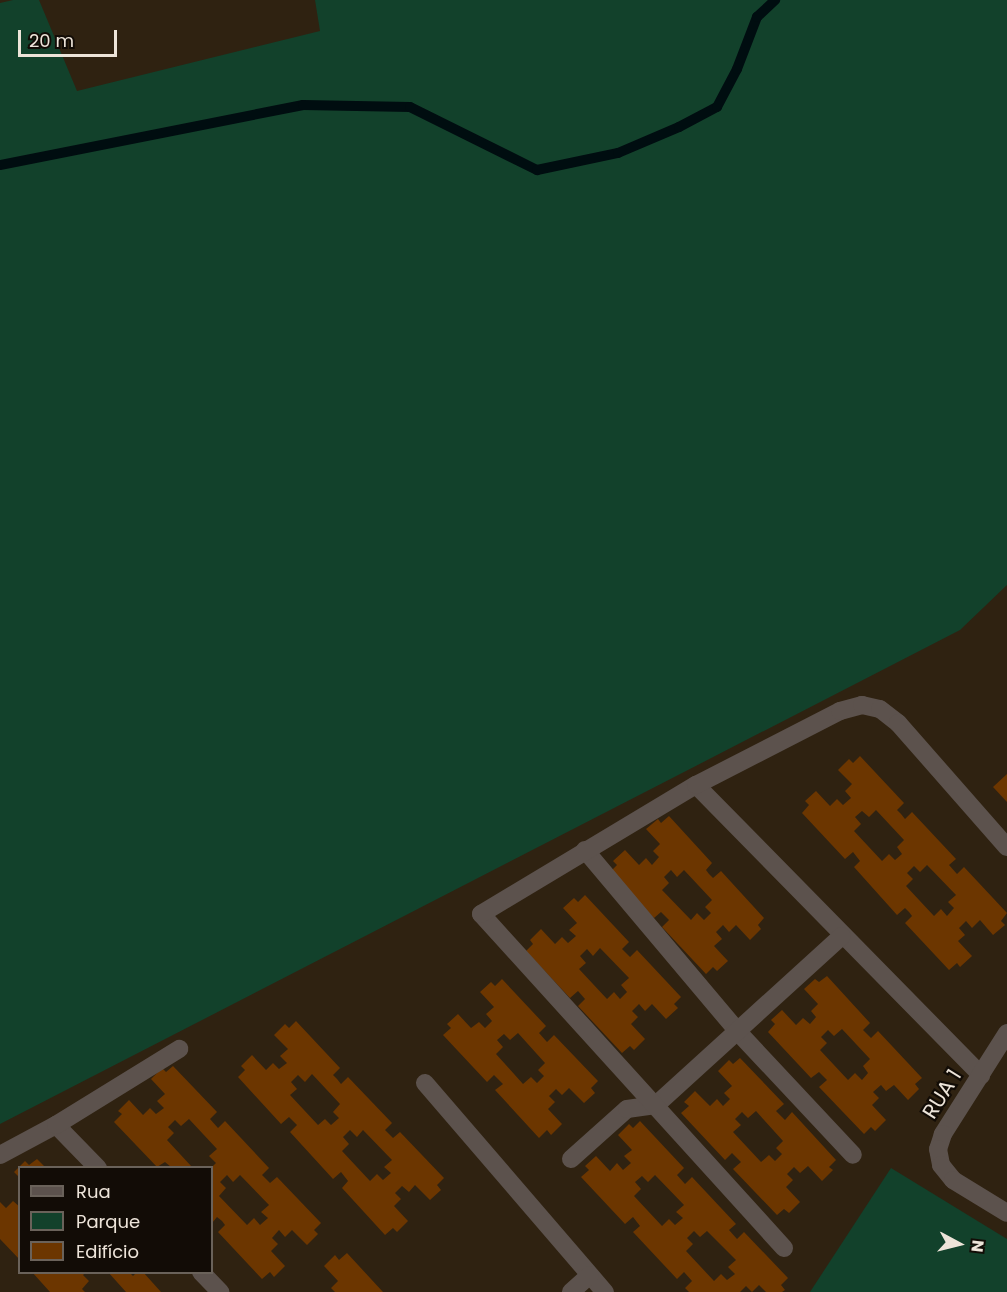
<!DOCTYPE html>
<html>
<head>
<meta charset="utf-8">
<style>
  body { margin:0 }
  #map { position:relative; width:1007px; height:1292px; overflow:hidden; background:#2f2211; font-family:Poppins,sans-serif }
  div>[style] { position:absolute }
  .green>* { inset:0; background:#12412b }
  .stream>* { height:10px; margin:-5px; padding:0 5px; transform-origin:5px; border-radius:5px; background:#000d10 }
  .building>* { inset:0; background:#6c3600 }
  .minor>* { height:18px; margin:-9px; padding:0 9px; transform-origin:9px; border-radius:9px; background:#5c524d }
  span { translate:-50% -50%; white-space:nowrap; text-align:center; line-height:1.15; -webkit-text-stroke:4.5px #120c06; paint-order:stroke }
  .street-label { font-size:21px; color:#ede4d9 }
  .legend { position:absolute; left:18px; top:1166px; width:195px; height:108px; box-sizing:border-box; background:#120c06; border:2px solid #6a625a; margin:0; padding:8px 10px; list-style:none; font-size:18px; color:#ede4d9 }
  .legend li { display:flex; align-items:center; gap:12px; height:30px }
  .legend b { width:30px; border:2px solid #6a625a }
  .north { position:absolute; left:929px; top:1214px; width:60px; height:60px; -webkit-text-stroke:4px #120c06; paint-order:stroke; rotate:97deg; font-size:16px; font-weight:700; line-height:24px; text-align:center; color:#ede4d9 }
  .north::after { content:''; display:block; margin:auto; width:21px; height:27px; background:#ede4d9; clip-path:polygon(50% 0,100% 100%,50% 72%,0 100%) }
  .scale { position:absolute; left:18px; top:30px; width:99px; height:27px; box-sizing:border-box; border:3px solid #ede4d9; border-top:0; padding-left:8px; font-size:18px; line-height:21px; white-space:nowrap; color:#ede4d9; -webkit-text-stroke:4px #120c06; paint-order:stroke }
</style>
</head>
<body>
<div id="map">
  <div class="green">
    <div style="clip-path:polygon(13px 0,39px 0,77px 91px,320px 31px,315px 0,1007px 0,1007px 585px,960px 630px,0 1124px,0 3px)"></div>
    <div style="clip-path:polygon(891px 1168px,1007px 1239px,1007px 1292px,810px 1292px)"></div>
  </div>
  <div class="stream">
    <div style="left:0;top:165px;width:309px;rotate:-11.2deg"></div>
    <div style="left:303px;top:105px;width:107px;rotate:1.1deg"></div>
    <div style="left:410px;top:107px;width:142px;rotate:26.4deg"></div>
    <div style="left:537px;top:170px;width:83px;rotate:-11.9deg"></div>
    <div style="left:618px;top:153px;width:66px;rotate:-23.1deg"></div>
    <div style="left:679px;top:127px;width:43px;rotate:-27.8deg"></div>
    <div style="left:717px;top:107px;width:43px;rotate:-62.2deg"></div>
    <div style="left:737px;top:69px;width:56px;rotate:-69deg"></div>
    <div style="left:757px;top:17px;width:25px;rotate:-43deg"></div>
  </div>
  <div class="building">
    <div style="clip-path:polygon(evenodd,860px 756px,904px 803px,897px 810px,901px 814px,905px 819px,912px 812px,956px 859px,949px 865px,957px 874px,964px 867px,1007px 913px,1001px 921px,1005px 925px,993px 935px,980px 920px,972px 928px,966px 921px,959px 928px,965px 935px,958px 941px,972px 956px,960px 967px,957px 963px,949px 970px,905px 923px,912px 916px,909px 912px,905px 908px,897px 915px,854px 867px,860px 861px,853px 852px,845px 859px,802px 813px,809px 805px,805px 801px,816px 791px,830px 806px,837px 799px,843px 805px,851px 798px,845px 791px,852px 784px,838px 770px,849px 759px,853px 763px,860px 756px,876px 810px,904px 840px,897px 847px,902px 854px,895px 860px,889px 854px,882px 861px,854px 831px,861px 824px,855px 817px,862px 811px,869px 817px,876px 810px,860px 756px,927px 865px,956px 895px,948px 902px,954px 908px,947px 916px,941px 909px,934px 916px,906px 886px,913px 879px,907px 873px,914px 866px,920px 872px,927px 865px)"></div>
    <div style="clip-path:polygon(1007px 774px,1007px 802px,993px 787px)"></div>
    <div style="clip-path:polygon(evenodd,669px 816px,712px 863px,706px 870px,709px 874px,713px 878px,721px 871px,764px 918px,758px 925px,761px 929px,750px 940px,736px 925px,729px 932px,723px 925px,716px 932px,722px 939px,714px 946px,728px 961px,717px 971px,713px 967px,706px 974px,662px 927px,669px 920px,661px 912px,654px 918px,610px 872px,617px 865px,613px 861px,625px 850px,639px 865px,646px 858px,652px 865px,659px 857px,653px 851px,660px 844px,646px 829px,658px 819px,661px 823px,669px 816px,671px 870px,677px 877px,684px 870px,712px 900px,705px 907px,711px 913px,704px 920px,697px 913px,691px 920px,662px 890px,669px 883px,664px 877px,671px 870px)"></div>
    <div style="clip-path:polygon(evenodd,585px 895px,629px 942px,622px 949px,630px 957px,637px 950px,681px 997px,674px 1004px,678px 1008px,666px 1019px,652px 1004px,645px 1011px,639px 1004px,632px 1011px,638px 1017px,631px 1024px,645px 1039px,634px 1050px,630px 1046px,622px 1053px,578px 1006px,585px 999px,578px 991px,570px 998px,526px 951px,533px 944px,530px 940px,541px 929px,555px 944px,562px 937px,568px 943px,576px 936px,569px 930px,577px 923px,563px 908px,574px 898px,578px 902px,585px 895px,600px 948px,629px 978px,621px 985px,627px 992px,620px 999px,614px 992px,607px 999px,579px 969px,586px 963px,580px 956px,587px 949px,593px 956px,600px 948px)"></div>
    <div style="clip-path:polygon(evenodd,827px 976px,870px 1023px,863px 1030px,871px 1038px,878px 1031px,922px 1078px,915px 1084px,919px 1089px,908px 1100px,894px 1085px,886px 1091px,881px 1085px,873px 1092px,879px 1098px,872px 1105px,886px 1120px,875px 1131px,871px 1127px,864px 1134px,819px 1087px,827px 1080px,819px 1072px,811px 1078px,768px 1032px,775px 1024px,771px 1020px,782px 1010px,796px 1025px,803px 1018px,810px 1024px,816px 1017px,811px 1011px,818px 1004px,804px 989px,815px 979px,819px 982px,827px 976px,842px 1029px,870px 1059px,863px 1066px,868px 1073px,862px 1080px,855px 1073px,848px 1080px,820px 1050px,827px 1043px,821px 1037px,828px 1030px,834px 1036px,842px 1029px)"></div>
    <div style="clip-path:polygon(evenodd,502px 979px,546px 1026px,539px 1033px,547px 1042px,554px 1035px,598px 1081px,591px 1088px,595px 1093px,584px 1103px,569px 1088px,562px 1095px,556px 1089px,549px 1096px,555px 1102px,548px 1109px,562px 1124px,551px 1135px,547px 1130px,539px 1138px,495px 1090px,503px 1084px,494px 1075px,487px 1082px,443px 1035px,451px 1028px,447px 1024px,458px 1014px,471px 1028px,479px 1022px,485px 1028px,492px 1021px,486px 1014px,494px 1007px,480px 992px,491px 982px,495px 986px,502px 979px,518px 1033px,545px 1063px,538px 1070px,544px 1076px,537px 1083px,531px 1077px,523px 1084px,496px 1054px,503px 1047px,497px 1040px,504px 1034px,510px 1040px,518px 1033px)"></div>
    <div style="clip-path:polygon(evenodd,296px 1021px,340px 1068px,333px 1075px,337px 1079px,341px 1084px,348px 1077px,392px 1123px,385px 1130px,393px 1138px,400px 1132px,444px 1178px,437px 1185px,441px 1190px,430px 1200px,415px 1185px,409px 1192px,402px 1186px,395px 1193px,401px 1199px,394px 1206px,408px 1221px,397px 1232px,393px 1228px,385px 1235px,342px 1188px,348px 1181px,341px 1172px,333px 1179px,290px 1132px,297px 1125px,289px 1117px,281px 1124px,238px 1077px,245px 1070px,241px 1066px,252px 1055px,266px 1070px,273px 1063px,279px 1069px,287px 1063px,280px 1056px,288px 1049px,274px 1035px,285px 1024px,289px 1028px,296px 1021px,312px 1074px,340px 1104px,333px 1112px,339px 1118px,331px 1125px,325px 1119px,318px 1125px,290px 1095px,297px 1089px,291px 1082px,298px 1075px,305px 1082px,312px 1074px,296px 1021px,350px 1130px,357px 1137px,363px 1130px,392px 1160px,384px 1167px,391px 1173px,383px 1180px,377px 1174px,370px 1181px,342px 1151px,349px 1144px,343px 1137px,350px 1130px)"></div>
    <div style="clip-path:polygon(evenodd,740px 1058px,784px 1104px,776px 1111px,785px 1120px,792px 1112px,836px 1160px,829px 1167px,833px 1170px,822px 1181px,808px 1166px,800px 1173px,794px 1167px,787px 1174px,793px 1180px,786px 1187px,800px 1202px,789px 1213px,784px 1209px,777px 1215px,733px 1169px,741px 1162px,732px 1153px,725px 1160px,681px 1113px,689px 1106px,684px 1102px,695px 1091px,710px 1106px,717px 1099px,723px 1106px,730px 1099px,724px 1093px,732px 1086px,718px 1071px,729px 1060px,733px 1064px,740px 1058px,756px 1111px,783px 1141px,776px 1148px,782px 1154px,775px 1161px,769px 1155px,761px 1162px,733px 1132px,741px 1125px,735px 1119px,742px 1112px,748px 1118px,756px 1111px)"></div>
    <div style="clip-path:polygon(evenodd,173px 1066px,217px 1112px,210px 1119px,218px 1128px,225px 1121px,269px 1168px,262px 1175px,270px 1183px,277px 1177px,321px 1223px,314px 1230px,318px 1234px,307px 1245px,292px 1230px,285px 1237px,279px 1230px,272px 1238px,278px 1244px,271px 1251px,285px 1266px,274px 1277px,270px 1272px,262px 1279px,218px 1232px,225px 1225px,222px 1221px,217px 1217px,212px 1223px,212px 1167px,216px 1163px,209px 1156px,217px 1149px,189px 1119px,181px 1126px,175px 1120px,168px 1127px,174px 1133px,167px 1140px,192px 1167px,171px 1167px,165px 1162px,157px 1167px,114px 1122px,122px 1114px,118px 1111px,129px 1100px,143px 1115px,150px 1108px,156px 1114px,164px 1108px,157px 1101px,165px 1094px,151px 1079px,162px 1068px,166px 1072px,173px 1066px,227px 1175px,233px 1182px,240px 1175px,269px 1205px,261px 1212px,268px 1218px,260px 1225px,254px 1218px,247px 1225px,219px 1196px,226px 1188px,220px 1182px,227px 1175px)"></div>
    <div style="clip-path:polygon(evenodd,640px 1121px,684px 1168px,677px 1175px,685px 1184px,692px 1177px,736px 1224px,729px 1230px,737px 1239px,744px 1232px,788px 1278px,781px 1285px,785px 1290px,782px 1292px,766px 1292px,759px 1285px,752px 1292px,746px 1286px,740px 1292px,689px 1292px,685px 1288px,692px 1281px,684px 1272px,677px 1279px,633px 1232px,640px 1226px,633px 1217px,625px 1224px,581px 1177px,589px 1170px,585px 1166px,596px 1156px,610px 1171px,617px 1163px,623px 1170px,631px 1163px,624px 1156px,632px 1150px,618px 1135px,629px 1124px,633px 1128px,640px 1121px,655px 1175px,684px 1205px,676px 1212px,683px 1218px,675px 1225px,669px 1219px,662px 1226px,634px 1196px,641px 1189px,635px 1182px,642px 1176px,648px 1182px,655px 1175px,640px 1121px,694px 1231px,700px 1237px,707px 1231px,736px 1260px,728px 1267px,735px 1274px,727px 1280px,721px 1274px,714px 1281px,686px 1251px,693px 1244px,687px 1238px,694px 1231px)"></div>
    <div style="clip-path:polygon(37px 1159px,45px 1167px,20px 1167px,20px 1178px,14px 1172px,25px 1161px,29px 1165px)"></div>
    <div style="clip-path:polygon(13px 1201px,20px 1207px,20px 1260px,0 1239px,0 1202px,6px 1208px)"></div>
    <div style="clip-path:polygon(347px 1253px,383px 1292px,335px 1292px,331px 1288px,338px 1281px,324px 1266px,335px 1255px,339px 1260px)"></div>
    <div style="clip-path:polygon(32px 1272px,86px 1272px,83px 1275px,89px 1281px,82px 1289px,85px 1292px,50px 1292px)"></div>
    <div style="clip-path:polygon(108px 1272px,129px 1272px,133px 1276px,137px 1272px,143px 1272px,161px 1292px,126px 1292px)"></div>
  </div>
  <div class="minor">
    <div style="left:696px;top:785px;width:407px;rotate:45.5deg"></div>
    <div style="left:585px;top:850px;width:238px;rotate:49.9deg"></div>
    <div style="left:738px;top:1032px;width:168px;rotate:46.9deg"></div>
    <div style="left:1007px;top:1033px;width:120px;rotate:122.4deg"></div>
    <div style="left:943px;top:1134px;width:16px;rotate:108deg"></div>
    <div style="left:938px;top:1149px;width:16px;rotate:79deg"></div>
    <div style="left:941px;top:1165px;width:19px;rotate:51deg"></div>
    <div style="left:953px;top:1180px;width:63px;rotate:31.4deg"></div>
    <div style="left:425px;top:1083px;width:276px;rotate:49.3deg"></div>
    <div style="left:56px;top:1125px;width:60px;rotate:45.7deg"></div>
    <div style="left:0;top:1155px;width:64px;rotate:-28.2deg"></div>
    <div style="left:56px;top:1125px;width:145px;rotate:-31.7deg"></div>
    <div style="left:571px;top:1159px;width:75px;rotate:-41.8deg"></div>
    <div style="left:627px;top:1109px;width:29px;rotate:-8deg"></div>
    <div style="left:656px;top:1105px;width:251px;rotate:-42.3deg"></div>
    <div style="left:784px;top:1248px;width:451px;rotate:-132.2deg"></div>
    <div style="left:481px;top:914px;width:251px;rotate:-31deg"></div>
    <div style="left:696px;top:785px;width:162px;rotate:-27.2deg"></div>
    <div style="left:840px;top:711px;width:23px;rotate:-15deg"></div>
    <div style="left:862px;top:705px;width:18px;rotate:13deg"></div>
    <div style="left:880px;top:709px;width:23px;rotate:38deg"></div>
    <div style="left:898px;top:723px;width:165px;rotate:48.7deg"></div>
    <div style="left:201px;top:1272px;width:28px;rotate:46deg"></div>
    <div style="left:571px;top:1292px;width:25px;rotate:-42deg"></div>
  </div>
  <div class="street-label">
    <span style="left:942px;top:1094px;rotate:-58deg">RUA 1</span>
  </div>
  <ul class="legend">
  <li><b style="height:8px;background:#5c524d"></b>Rua</li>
  <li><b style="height:16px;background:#12412b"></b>Parque</li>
  <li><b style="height:16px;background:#6c3600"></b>Edifício</li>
  </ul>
  <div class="north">N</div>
  <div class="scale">20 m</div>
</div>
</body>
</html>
